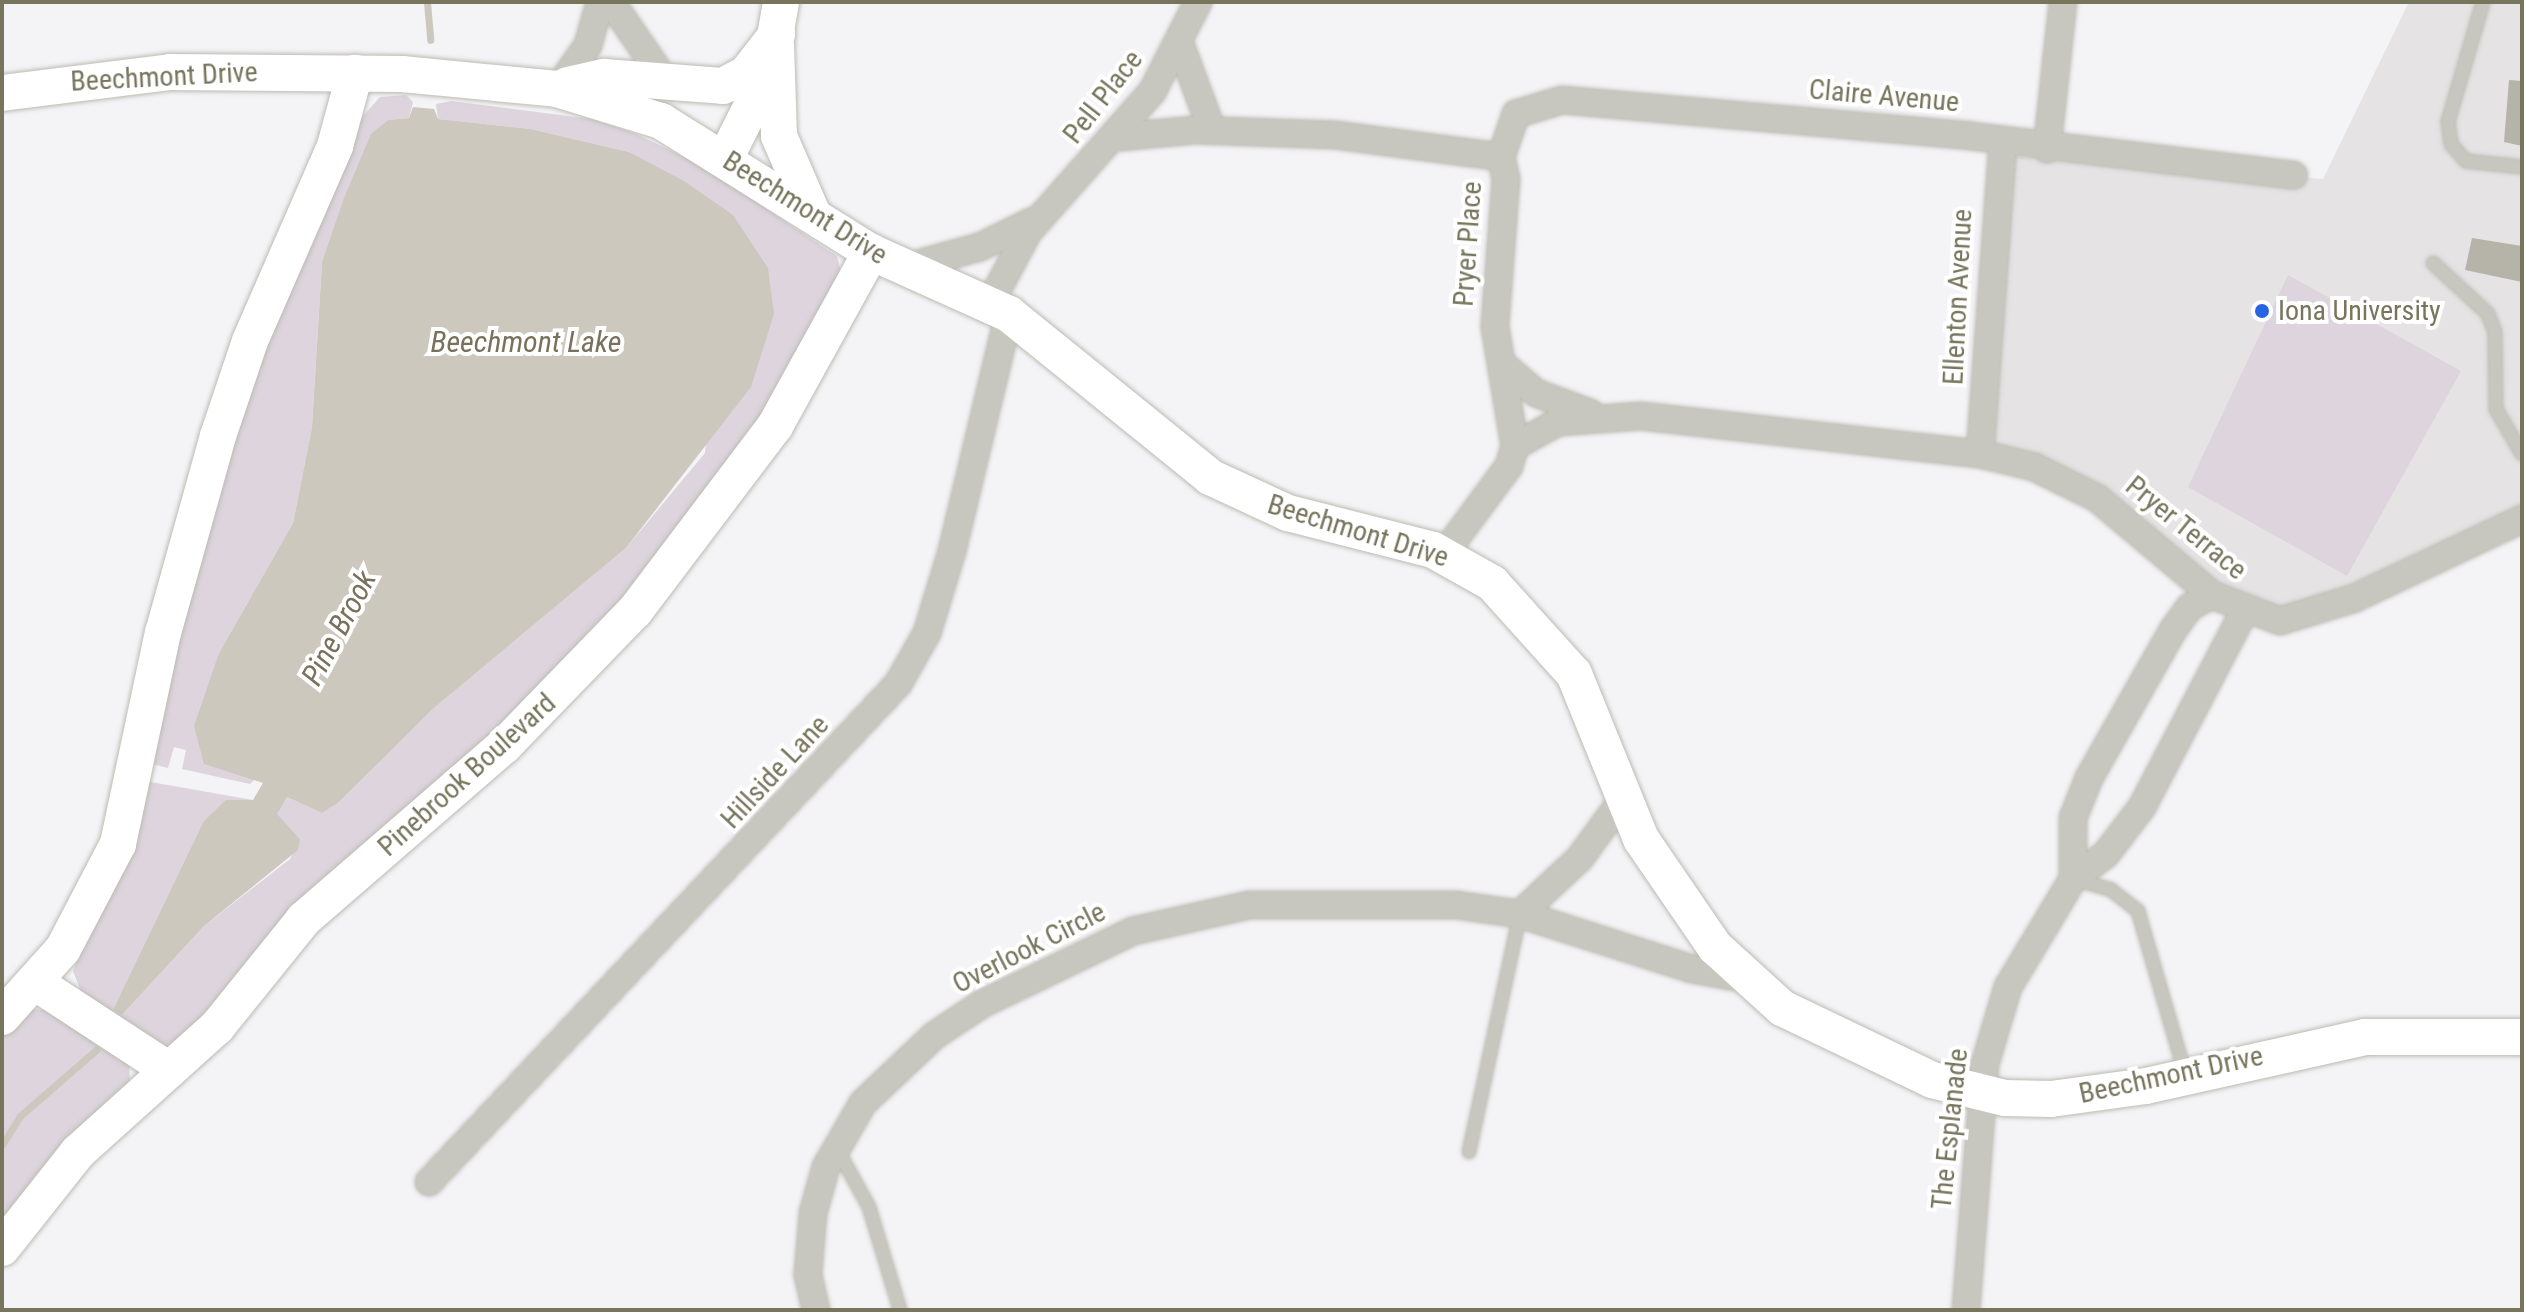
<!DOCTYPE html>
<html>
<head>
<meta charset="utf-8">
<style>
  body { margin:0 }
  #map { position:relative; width:2524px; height:1312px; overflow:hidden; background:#f4f3f6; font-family:"Roboto Condensed",sans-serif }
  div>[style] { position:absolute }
  .built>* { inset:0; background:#e5e3e4 }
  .green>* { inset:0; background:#ddd4dd }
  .water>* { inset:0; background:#cdc8be }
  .stream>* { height:7px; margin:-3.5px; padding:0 3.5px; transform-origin:3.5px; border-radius:3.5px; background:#cdc8be }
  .building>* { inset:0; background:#b6b4a8 }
  .roads { filter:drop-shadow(0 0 2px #bcbbb2) drop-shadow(0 0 2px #bcbbb2) }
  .lane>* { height:12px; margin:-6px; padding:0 6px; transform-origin:6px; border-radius:6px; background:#c7c6bf }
  .street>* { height:26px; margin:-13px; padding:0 13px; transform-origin:13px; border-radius:13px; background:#c7c6bf }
  .secondary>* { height:36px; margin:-18px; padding:0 18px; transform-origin:18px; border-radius:18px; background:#fff }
  .dots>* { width:22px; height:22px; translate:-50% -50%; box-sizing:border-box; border:4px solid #fff; border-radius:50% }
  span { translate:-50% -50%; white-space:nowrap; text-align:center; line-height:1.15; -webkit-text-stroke:8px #fff; paint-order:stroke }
  .street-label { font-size:28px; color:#78755d }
  .poi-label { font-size:28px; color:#78755d }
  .left { translate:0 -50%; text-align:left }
  .water-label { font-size:30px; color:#79715c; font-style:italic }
  .frame { position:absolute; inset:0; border:4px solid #78755d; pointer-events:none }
</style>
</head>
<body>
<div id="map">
  <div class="built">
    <div style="clip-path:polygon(2409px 2px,2522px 2px,2522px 508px,2286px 614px,2247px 606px,2087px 482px,1994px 442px,2010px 156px,2323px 179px)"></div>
  </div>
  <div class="green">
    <div style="clip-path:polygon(406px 95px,413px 102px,409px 118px,388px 120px,371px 135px,322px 262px,312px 427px,293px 523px,219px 653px,204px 764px,257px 777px,250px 784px,182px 769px,186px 750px,174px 747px,168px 768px,152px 764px,223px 448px,357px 123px,380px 97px)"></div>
    <div style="clip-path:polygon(451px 101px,591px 119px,634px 133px,699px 164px,837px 256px,842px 276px,778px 405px,628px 608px,234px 994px,167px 1047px,82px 994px,73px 971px,145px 781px,253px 800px,148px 944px,113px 1010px,122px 1015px,204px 926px,290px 859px,300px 839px,276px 814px,287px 797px,322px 813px,338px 803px,434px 708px,626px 548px,705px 453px,733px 215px,629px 152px,531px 129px,438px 119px,436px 104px)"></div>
    <div style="clip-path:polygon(2288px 275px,2461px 371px,2347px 576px,2188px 487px)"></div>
    <div style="clip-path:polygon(31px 1009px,46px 1010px,129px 1064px,130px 1080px,2px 1230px,2px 1031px)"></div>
  </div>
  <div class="water">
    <div style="clip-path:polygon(413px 107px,434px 109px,438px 119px,531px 129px,629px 152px,684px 181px,733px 215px,768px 268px,774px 314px,751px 387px,626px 548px,434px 708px,338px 803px,322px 813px,287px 797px,277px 814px,300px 839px,298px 850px,204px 926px,122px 1015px,113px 1010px,204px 821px,226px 800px,253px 800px,263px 783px,204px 764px,194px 726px,219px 653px,293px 523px,312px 427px,322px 262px,344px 198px,371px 134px,388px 120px,409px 118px)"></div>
  </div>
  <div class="stream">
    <div style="left:427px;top:2px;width:38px;rotate:85deg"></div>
    <div style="left:2px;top:1145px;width:34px;rotate:-58deg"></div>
    <div style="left:20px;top:1116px;width:101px;rotate:-41deg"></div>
  </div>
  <div class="building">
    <div style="clip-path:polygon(2509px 80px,2522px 81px,2522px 146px,2504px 142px)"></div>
    <div style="clip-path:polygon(2472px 238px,2522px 246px,2522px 282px,2465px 270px)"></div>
  </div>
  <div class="roads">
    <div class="lane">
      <div style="left:2483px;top:2px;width:125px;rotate:106.3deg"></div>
      <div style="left:2448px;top:122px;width:22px;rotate:82deg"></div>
      <div style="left:2451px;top:144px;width:23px;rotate:49deg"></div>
      <div style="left:2466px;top:161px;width:56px;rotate:6.1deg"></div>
      <div style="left:2433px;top:263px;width:75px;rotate:42.8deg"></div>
      <div style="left:2488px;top:314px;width:19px;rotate:69deg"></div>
      <div style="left:2495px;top:332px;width:77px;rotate:89.3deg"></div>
      <div style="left:2496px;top:409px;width:52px;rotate:60deg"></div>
      <div style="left:2074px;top:879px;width:37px;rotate:16deg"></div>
      <div style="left:2110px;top:889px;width:36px;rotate:38deg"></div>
      <div style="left:2138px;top:911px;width:169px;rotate:73.8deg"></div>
      <div style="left:837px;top:1149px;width:66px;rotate:61.1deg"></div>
      <div style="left:869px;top:1207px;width:108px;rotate:73.2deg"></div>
      <div style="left:1469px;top:1152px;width:243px;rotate:-77.9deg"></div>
    </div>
    <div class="street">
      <div style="left:611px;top:2px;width:102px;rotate:55.4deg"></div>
      <div style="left:1180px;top:44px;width:92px;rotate:69.6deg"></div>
      <div style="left:557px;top:89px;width:54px;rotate:-54.8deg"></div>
      <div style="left:588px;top:45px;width:45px;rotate:-74.4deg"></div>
      <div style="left:1119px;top:137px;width:76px;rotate:-5.3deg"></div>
      <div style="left:1195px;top:130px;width:140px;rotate:2deg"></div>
      <div style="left:1335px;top:135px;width:167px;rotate:7.5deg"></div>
      <div style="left:1501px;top:157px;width:23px;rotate:77deg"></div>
      <div style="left:1506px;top:179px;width:148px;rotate:94.3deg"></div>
      <div style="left:1495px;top:327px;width:121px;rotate:80.5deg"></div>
      <div style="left:1515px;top:446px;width:21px;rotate:107deg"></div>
      <div style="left:1509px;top:466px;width:109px;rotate:126.5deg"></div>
      <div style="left:2047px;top:149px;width:148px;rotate:-83.8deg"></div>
      <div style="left:1501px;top:157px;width:46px;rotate:-70.8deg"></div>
      <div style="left:1516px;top:114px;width:48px;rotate:-16.9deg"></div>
      <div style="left:1562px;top:100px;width:410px;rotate:5deg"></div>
      <div style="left:1970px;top:136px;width:326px;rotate:6.9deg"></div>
      <div style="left:903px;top:268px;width:80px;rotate:-15.3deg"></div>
      <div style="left:980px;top:247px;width:59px;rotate:-26.1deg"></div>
      <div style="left:990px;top:303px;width:81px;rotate:-61.8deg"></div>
      <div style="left:1028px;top:232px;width:187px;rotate:-48.5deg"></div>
      <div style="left:1152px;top:92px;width:101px;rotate:-62.9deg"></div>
      <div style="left:1502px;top:364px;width:45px;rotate:40.5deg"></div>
      <div style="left:1536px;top:393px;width:58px;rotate:20.3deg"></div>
      <div style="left:1515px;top:446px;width:49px;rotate:-29.2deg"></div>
      <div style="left:1558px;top:422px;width:83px;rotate:-4.1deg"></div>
      <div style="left:1641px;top:416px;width:341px;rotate:6.4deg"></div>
      <div style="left:1980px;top:454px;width:56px;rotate:13.5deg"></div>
      <div style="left:2034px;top:467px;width:70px;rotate:26.2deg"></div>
      <div style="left:2097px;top:498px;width:150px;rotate:40.1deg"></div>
      <div style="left:2212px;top:595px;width:73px;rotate:20.9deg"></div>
      <div style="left:2280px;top:621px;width:78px;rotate:-17deg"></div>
      <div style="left:2355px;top:598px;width:185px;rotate:-25.3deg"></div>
      <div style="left:1980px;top:454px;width:312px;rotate:-85.8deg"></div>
      <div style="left:2073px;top:879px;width:61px;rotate:-90deg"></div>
      <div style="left:2073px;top:818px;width:43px;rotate:-68.2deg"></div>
      <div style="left:2089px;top:778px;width:170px;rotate:-60.4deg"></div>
      <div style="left:2173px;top:630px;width:29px;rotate:-54deg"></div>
      <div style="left:2190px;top:607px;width:25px;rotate:-29deg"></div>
      <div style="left:1520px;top:914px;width:82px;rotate:-43deg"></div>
      <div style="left:1580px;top:858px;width:73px;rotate:-53.9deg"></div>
      <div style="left:429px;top:1182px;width:684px;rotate:-46.72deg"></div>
      <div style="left:898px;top:684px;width:59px;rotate:-60.4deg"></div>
      <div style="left:927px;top:633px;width:86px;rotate:-73deg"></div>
      <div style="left:952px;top:551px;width:244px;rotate:-76.5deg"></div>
      <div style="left:816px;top:1310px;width:37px;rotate:-103deg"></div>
      <div style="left:808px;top:1274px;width:61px;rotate:-85.3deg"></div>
      <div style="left:813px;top:1213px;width:48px;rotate:-74.2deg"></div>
      <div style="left:826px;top:1167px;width:74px;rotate:-60deg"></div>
      <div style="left:863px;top:1103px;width:99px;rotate:-43.4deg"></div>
      <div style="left:935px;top:1035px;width:56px;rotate:-33.4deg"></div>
      <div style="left:982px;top:1004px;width:168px;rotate:-25.8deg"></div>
      <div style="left:1133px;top:931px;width:119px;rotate:-12.6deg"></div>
      <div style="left:1249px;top:905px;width:207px"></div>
      <div style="left:1456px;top:905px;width:65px;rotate:8deg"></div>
      <div style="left:1520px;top:914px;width:181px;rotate:17.7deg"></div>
      <div style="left:1692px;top:969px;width:55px;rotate:10.5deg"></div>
      <div style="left:1966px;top:1310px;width:247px;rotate:-85.6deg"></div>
      <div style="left:1985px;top:1064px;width:80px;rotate:-73.4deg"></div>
      <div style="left:2008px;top:987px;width:126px;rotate:-59deg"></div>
      <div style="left:2073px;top:879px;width:41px;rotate:-37.1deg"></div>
      <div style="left:2106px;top:854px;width:59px;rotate:-52.5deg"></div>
      <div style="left:2142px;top:807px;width:220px;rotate:-62.4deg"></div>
    </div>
    <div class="secondary">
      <div style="left:776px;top:45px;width:91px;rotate:88.1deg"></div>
      <div style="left:779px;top:136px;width:86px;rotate:66.7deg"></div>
      <div style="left:568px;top:85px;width:37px;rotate:-13deg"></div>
      <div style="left:604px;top:77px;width:119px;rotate:4.3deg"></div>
      <div style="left:723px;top:86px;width:26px;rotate:-28deg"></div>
      <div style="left:746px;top:74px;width:51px;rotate:-52.2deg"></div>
      <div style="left:2px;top:93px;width:170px;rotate:-7.1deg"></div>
      <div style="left:171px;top:72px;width:231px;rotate:0.5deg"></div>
      <div style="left:402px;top:74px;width:156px;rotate:5.5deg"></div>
      <div style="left:557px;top:89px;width:109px;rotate:17.1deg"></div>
      <div style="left:661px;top:121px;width:248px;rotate:32deg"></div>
      <div style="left:871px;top:252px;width:151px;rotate:24.2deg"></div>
      <div style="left:1009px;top:314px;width:259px;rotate:39deg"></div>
      <div style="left:1210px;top:477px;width:86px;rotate:24.8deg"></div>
      <div style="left:1288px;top:513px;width:150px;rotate:14.3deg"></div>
      <div style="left:1433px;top:550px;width:68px;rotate:29.2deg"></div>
      <div style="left:1492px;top:583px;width:122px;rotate:48deg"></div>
      <div style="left:1574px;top:674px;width:178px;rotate:67.9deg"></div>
      <div style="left:1641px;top:839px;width:131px;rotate:55.6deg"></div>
      <div style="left:1715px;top:947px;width:91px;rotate:42.3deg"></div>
      <div style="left:1782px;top:1008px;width:166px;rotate:25.6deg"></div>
      <div style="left:1932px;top:1080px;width:75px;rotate:13.9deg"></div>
      <div style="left:2005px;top:1098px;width:46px;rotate:1.2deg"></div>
      <div style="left:2051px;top:1099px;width:96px;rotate:-7.8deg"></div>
      <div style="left:2146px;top:1086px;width:224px;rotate:-12.6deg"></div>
      <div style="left:2365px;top:1037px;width:157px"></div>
      <div style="left:725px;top:159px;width:98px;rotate:-63.4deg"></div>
      <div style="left:769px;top:71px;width:70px;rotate:-80.1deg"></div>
      <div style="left:36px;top:983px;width:159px;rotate:33.2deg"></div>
      <div style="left:2px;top:1017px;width:91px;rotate:-48.1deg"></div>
      <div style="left:63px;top:949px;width:119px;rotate:-62.4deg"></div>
      <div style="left:118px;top:844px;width:216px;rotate:-78deg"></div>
      <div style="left:163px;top:633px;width:205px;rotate:-74.4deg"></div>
      <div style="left:218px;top:436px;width:100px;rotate:-71.4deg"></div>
      <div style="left:250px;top:341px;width:213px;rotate:-66.4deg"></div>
      <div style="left:335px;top:146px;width:76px;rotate:-74.7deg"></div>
      <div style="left:2px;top:1248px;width:122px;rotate:-51.6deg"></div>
      <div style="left:78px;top:1152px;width:187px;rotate:-42deg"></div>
      <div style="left:217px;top:1027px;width:139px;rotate:-51.1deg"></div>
      <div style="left:304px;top:919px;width:264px;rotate:-40.9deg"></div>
      <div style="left:504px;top:746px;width:188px;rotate:-45.9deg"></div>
      <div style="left:635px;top:611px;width:232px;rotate:-52.9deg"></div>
      <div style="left:775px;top:426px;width:199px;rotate:-61.1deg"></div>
    </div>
  </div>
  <div class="dots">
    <div style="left:2262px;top:311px;background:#2863e1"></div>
  </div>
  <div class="street-label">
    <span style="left:164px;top:77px;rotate:-3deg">Beechmont Drive</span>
    <span style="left:1884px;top:96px;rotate:5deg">Claire Avenue</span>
    <span style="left:1103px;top:97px;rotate:-52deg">Pell Place</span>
    <span style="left:805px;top:208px;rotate:32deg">Beechmont Drive</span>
    <span style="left:1468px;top:244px;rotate:-86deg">Pryer Place</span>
    <span style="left:1958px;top:297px;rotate:-87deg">Ellenton Avenue</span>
    <span style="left:2186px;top:528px;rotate:39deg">Pryer Terrace</span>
    <span style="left:1358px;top:531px;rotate:17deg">Beechmont Drive</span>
    <span style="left:775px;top:772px;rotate:-47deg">Hillside Lane</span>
    <span style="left:467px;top:775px;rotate:-42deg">Pinebrook Boulevard</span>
    <span style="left:1029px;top:948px;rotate:-27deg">Overlook Circle</span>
    <span style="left:2171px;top:1075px;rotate:-12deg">Beechmont Drive</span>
    <span style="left:1950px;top:1129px;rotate:-84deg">The Esplanade</span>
  </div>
  <div class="poi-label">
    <span class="left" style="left:2278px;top:311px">Iona University</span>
  </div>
  <div class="water-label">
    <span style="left:526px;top:342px">Beechmont Lake</span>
    <span style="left:339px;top:628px;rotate:-62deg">Pine Brook</span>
  </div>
  <div class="frame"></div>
</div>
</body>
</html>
